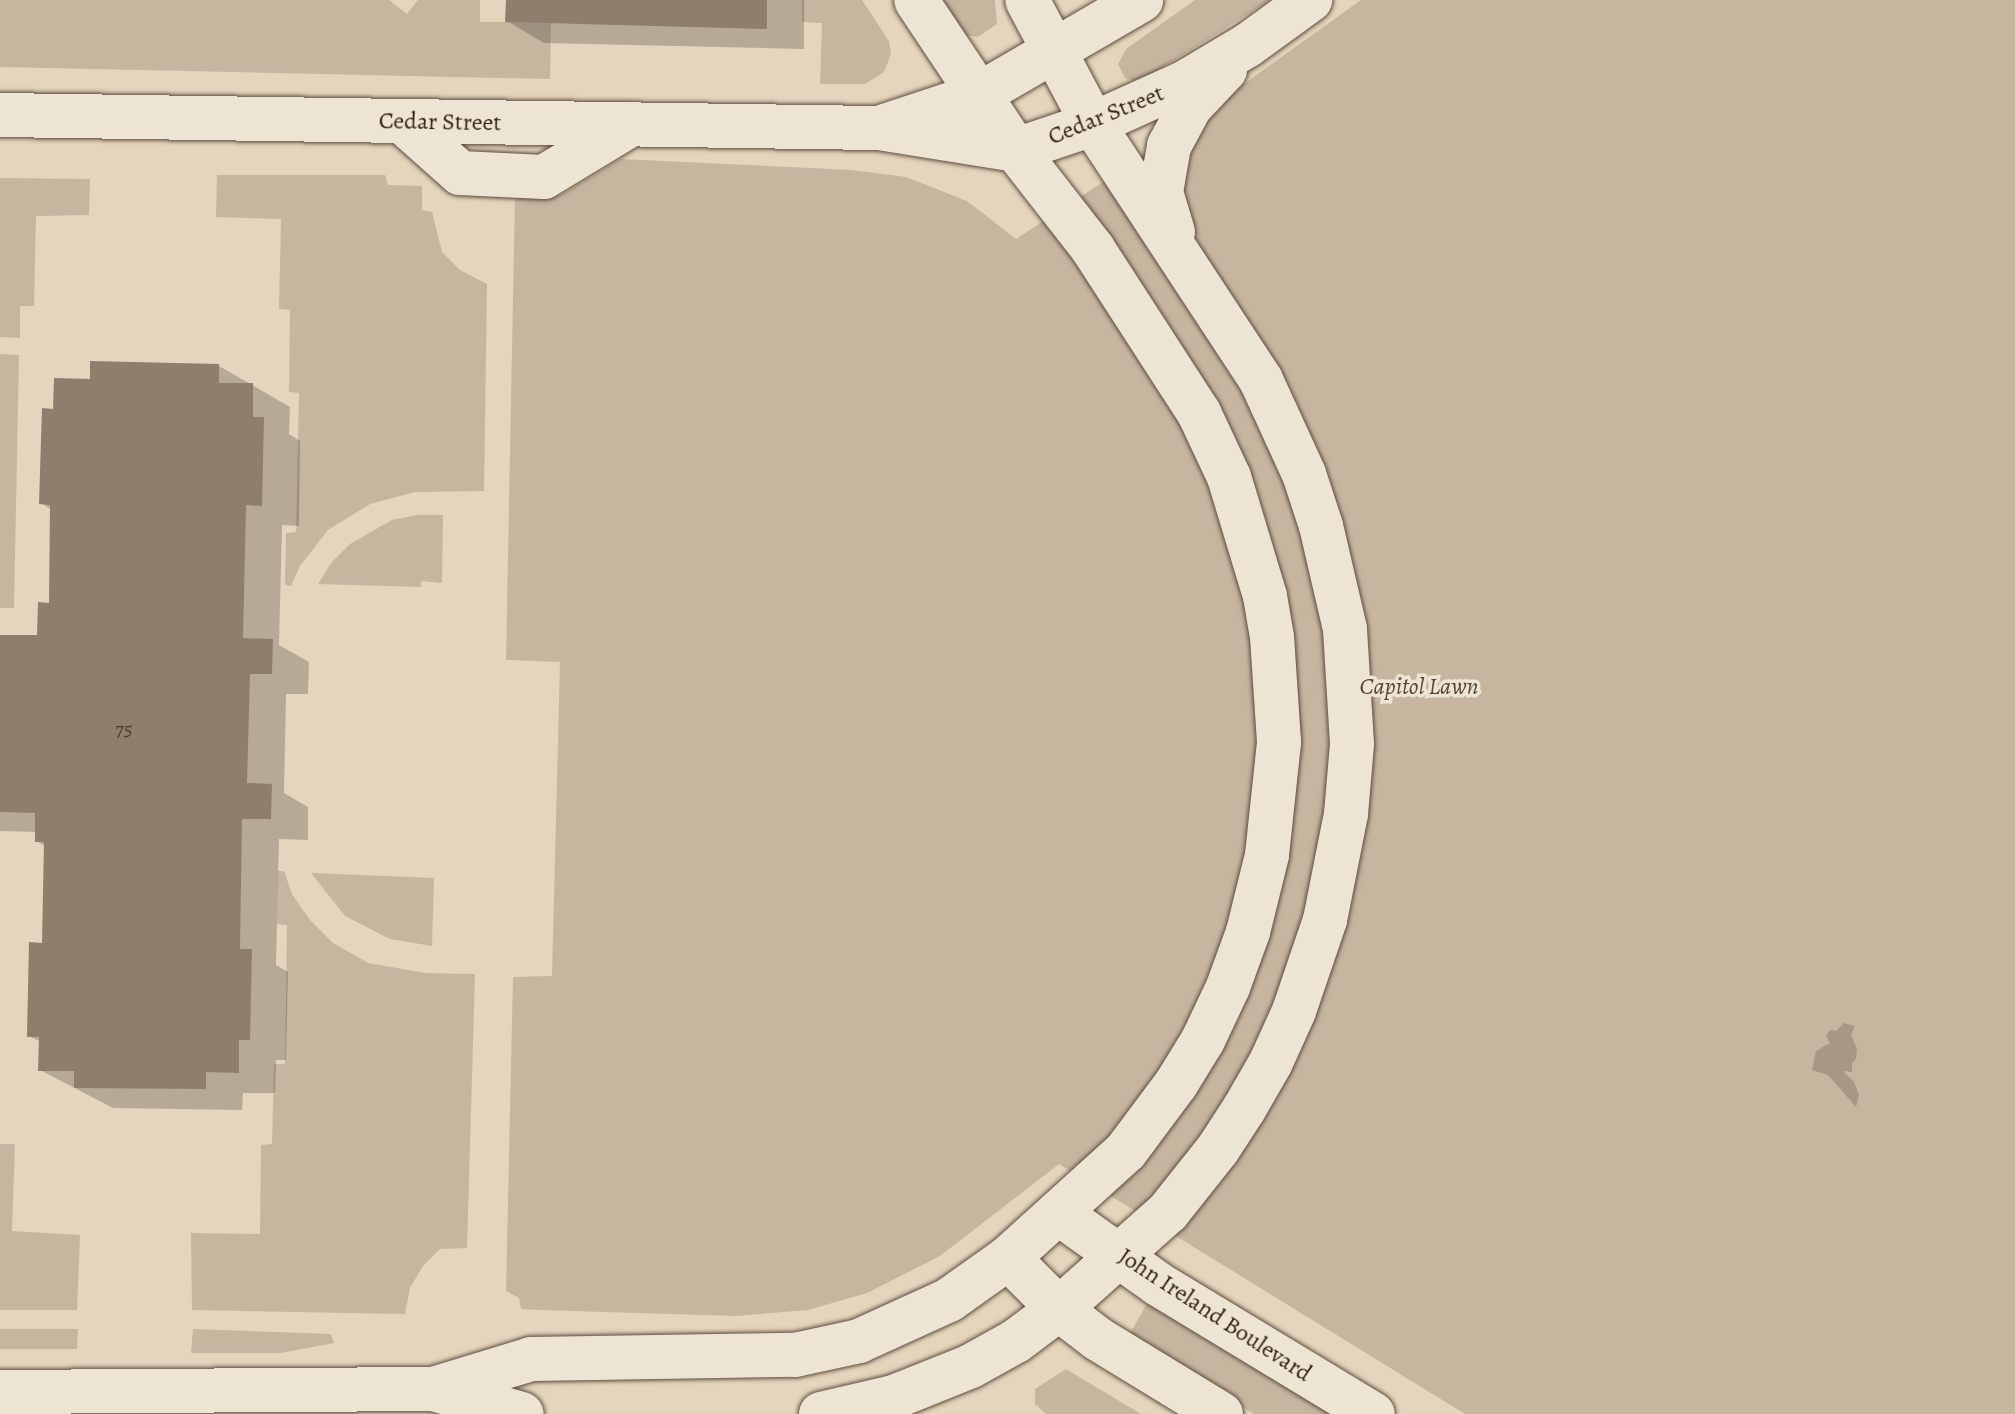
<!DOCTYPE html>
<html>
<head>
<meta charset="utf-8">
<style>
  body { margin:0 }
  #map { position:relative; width:2015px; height:1414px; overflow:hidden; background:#e4d5bc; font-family:Alegreya,serif }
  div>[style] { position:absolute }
  .green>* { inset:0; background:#c6b6a0 }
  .water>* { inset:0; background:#a79783 }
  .shadow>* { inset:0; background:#0003 }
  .building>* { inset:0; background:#8f7e6c }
  .roads { filter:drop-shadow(0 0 2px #5e4c3f) drop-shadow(0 0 2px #5e4c3f) }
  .minor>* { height:44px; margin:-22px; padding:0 22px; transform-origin:22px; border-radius:22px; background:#ede4d3 }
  span { translate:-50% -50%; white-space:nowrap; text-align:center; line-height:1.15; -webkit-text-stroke:7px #ede4d3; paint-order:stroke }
  .number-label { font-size:20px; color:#49372b }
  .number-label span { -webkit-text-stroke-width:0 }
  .street-label { font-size:24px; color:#321f15 }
  .park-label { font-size:24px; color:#574538; font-style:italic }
</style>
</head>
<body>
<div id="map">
  <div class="green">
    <div style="clip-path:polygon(0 0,389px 0,407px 14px,418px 0,480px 0,480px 22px,551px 22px,550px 79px,0 67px)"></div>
    <div style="clip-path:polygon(802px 0,862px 0,889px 41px,891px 54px,884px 72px,865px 84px,820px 84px,822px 23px,802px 22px)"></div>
    <div style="clip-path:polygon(935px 0,995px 0,997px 24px,978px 37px,964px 35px)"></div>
    <div style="clip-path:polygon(1195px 0,1270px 0,1144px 79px,1134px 81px,1125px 78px,1118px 64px,1126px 49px)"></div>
    <div style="clip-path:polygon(1361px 0,2015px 0,2015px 1414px,1465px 1414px,1059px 1164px,940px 1256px,867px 1293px,808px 1310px,736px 1316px,540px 1310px,521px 1309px,519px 1298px,506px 1291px,513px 977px,552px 976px,560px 662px,506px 660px,515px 194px,561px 195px,621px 159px,851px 170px,906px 177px,967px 201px,1016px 239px,1149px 152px)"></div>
    <div style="clip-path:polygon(217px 175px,385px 175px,388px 185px,422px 186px,422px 210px,432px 212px,442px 252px,460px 270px,487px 284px,484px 491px,415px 492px,370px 504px,328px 530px,300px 566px,291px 586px,285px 585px,286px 533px,296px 532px,299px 393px,289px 392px,290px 310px,279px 309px,281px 219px,216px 217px)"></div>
    <div style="clip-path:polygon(0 178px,90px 179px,89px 215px,36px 216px,34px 306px,20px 306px,20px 338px,0 337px)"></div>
    <div style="clip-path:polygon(0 354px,19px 355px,14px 608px,0 608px)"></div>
    <div style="clip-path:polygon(417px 515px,443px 515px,442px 583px,421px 581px,421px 587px,318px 584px,331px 563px,350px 544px,392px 520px)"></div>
    <div style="clip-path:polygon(278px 871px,284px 871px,292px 894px,310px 920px,333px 943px,368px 963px,425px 973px,475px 974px,467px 1248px,440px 1249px,423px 1266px,410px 1288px,405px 1314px,192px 1310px,191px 1233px,260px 1234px,261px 1145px,272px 1144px,274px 1064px,285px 1064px,287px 925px,277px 924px)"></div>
    <div style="clip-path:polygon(311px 873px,434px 878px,432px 946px,390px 939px,345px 916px)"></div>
    <div style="clip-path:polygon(0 1144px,15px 1144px,12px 1231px,80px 1235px,77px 1310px,0 1310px)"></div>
    <div style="clip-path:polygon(1149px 1300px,1336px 1414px,1254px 1414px,1128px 1337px)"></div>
    <div style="clip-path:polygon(0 1329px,78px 1329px,77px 1349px,0 1349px)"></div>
    <div style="clip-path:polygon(193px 1329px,331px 1334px,334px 1343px,281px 1353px,191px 1353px)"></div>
    <div style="clip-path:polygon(1066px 1369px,1141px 1414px,1046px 1414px,1035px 1404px,1035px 1389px)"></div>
  </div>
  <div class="water">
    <div style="clip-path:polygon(1844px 1023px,1855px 1026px,1851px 1035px,1857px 1049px,1856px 1059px,1852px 1063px,1852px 1072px,1843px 1071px,1854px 1082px,1859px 1095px,1856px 1107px,1828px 1075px,1812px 1070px,1816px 1051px,1830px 1043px,1826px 1036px,1830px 1030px,1836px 1031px)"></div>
  </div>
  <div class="shadow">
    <div style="clip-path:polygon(508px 0,804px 0,804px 49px,544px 43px,507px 21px)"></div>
    <div style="clip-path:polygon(219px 366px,290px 407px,289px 434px,300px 441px,299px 526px,282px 525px,279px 645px,309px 662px,308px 694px,286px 694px,284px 793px,308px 807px,308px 840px,279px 839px,276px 965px,288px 972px,286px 1060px,276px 1060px,275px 1093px,243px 1093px,242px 1110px,113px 1108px,40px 1070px,41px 1042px,29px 1036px,44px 945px,46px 847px,37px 841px,37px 832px,0 831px,0 637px,39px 638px,51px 605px,52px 510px,41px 503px,55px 411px,92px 381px)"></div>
  </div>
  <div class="building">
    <div style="clip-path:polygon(506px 0,767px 0,767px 29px,505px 22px)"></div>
    <div style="clip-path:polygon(90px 361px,219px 364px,219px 383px,253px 383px,253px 417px,264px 417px,262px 506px,246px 505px,243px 638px,273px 639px,272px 674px,250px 674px,247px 783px,272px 784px,271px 819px,242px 819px,240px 949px,252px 949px,250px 1040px,239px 1040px,239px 1073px,206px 1072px,206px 1089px,74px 1088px,74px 1071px,38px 1071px,39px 1037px,27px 1037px,29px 942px,42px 943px,44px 842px,35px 842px,35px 813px,0 812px,0 635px,37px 635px,38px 602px,49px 603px,50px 505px,39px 504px,42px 408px,53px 409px,54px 378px,90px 379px)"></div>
  </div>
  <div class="roads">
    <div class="minor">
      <div style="left:0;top:115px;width:879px;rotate:0.85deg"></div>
      <div style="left:879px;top:128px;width:139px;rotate:9.1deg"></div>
      <div style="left:1016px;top:150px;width:81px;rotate:-18.7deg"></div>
      <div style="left:1093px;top:124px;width:102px;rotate:-24.3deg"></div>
      <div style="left:1186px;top:82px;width:72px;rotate:-30.8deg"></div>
      <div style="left:1248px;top:45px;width:77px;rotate:-36deg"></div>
      <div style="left:403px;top:122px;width:76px;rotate:41.8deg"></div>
      <div style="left:460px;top:173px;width:84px;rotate:2.7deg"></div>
      <div style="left:544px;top:177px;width:100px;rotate:-31.2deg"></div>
      <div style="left:885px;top:126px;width:98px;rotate:-18.4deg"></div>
      <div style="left:978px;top:95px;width:189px;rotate:-30.2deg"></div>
      <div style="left:1173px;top:232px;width:42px;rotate:-106.7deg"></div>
      <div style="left:1161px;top:192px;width:47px;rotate:-80.1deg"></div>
      <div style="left:1169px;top:146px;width:44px;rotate:-61.7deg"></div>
      <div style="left:1190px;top:107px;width:51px;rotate:-46.6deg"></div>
      <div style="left:1060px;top:1214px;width:120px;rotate:35.5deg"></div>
      <div style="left:1158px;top:1284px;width:251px;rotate:31.2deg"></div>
      <div style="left:1008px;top:1258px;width:72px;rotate:45deg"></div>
      <div style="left:1059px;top:1309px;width:49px;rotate:37.6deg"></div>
      <div style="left:1098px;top:1339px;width:144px;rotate:31.4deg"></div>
      <div style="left:433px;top:1389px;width:92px;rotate:15.7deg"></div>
      <div style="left:0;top:1392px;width:433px;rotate:-0.4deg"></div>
      <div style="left:433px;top:1389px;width:102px;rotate:-17deg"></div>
      <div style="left:531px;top:1359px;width:264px;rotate:-0.9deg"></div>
      <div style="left:795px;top:1355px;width:66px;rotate:-12.3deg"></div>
      <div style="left:859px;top:1341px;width:99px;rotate:-24.5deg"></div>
      <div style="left:949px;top:1300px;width:72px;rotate:-35.4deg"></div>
      <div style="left:1008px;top:1258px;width:159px;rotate:-42.2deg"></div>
      <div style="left:1126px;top:1151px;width:84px;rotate:-53.3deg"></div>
      <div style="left:1176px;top:1084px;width:52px;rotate:-58.5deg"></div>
      <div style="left:1203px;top:1040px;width:59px;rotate:-64.7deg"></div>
      <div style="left:1228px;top:987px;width:59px;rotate:-70deg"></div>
      <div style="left:1248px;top:932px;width:79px;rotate:-76.1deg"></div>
      <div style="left:1267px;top:855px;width:114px;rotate:-83.9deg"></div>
      <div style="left:1279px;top:742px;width:105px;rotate:-93.8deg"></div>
      <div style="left:1272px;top:637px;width:42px;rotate:-99.7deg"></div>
      <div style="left:1265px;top:596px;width:124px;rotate:-106.8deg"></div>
      <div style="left:1229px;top:477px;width:71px;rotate:-115.1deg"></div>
      <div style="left:1199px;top:413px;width:195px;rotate:-122.9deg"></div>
      <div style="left:1093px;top:249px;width:125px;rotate:-127.9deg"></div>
      <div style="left:1016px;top:150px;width:180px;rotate:-123.7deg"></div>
      <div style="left:821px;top:1414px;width:75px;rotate:-13.1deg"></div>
      <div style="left:894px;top:1397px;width:83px;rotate:-21.9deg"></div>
      <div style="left:971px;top:1366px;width:51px;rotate:-29.1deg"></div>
      <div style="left:1016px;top:1341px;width:54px;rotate:-36.7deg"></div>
      <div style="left:1059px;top:1309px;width:146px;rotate:-41.7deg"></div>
      <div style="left:1168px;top:1212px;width:80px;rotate:-51.6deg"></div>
      <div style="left:1218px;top:1149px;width:48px;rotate:-57deg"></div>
      <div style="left:1244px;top:1109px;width:54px;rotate:-60.1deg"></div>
      <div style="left:1271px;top:1062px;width:56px;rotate:-65.7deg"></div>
      <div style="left:1294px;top:1011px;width:96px;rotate:-71.2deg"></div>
      <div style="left:1325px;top:920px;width:108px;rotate:-78.8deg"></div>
      <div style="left:1346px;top:814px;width:70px;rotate:-85.1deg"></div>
      <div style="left:1352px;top:744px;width:115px;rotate:-93.5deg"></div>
      <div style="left:1345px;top:629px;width:106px;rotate:-103.1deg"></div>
      <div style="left:1321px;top:526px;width:55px;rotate:-108.1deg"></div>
      <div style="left:1304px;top:474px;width:103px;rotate:-114.6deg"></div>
      <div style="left:1261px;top:380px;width:306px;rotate:-123.3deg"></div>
      <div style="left:1093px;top:124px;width:140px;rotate:-118deg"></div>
    </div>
  </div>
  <div class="number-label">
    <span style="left:124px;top:728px">75</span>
  </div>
  <div class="street-label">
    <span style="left:1106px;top:115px;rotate:-22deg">Cedar Street</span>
    <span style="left:440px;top:122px;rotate:1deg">Cedar Street</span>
    <span style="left:1215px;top:1315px;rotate:33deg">John Ireland Boulevard</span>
  </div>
  <div class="park-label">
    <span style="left:1419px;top:687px">Capitol Lawn</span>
  </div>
</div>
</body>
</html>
